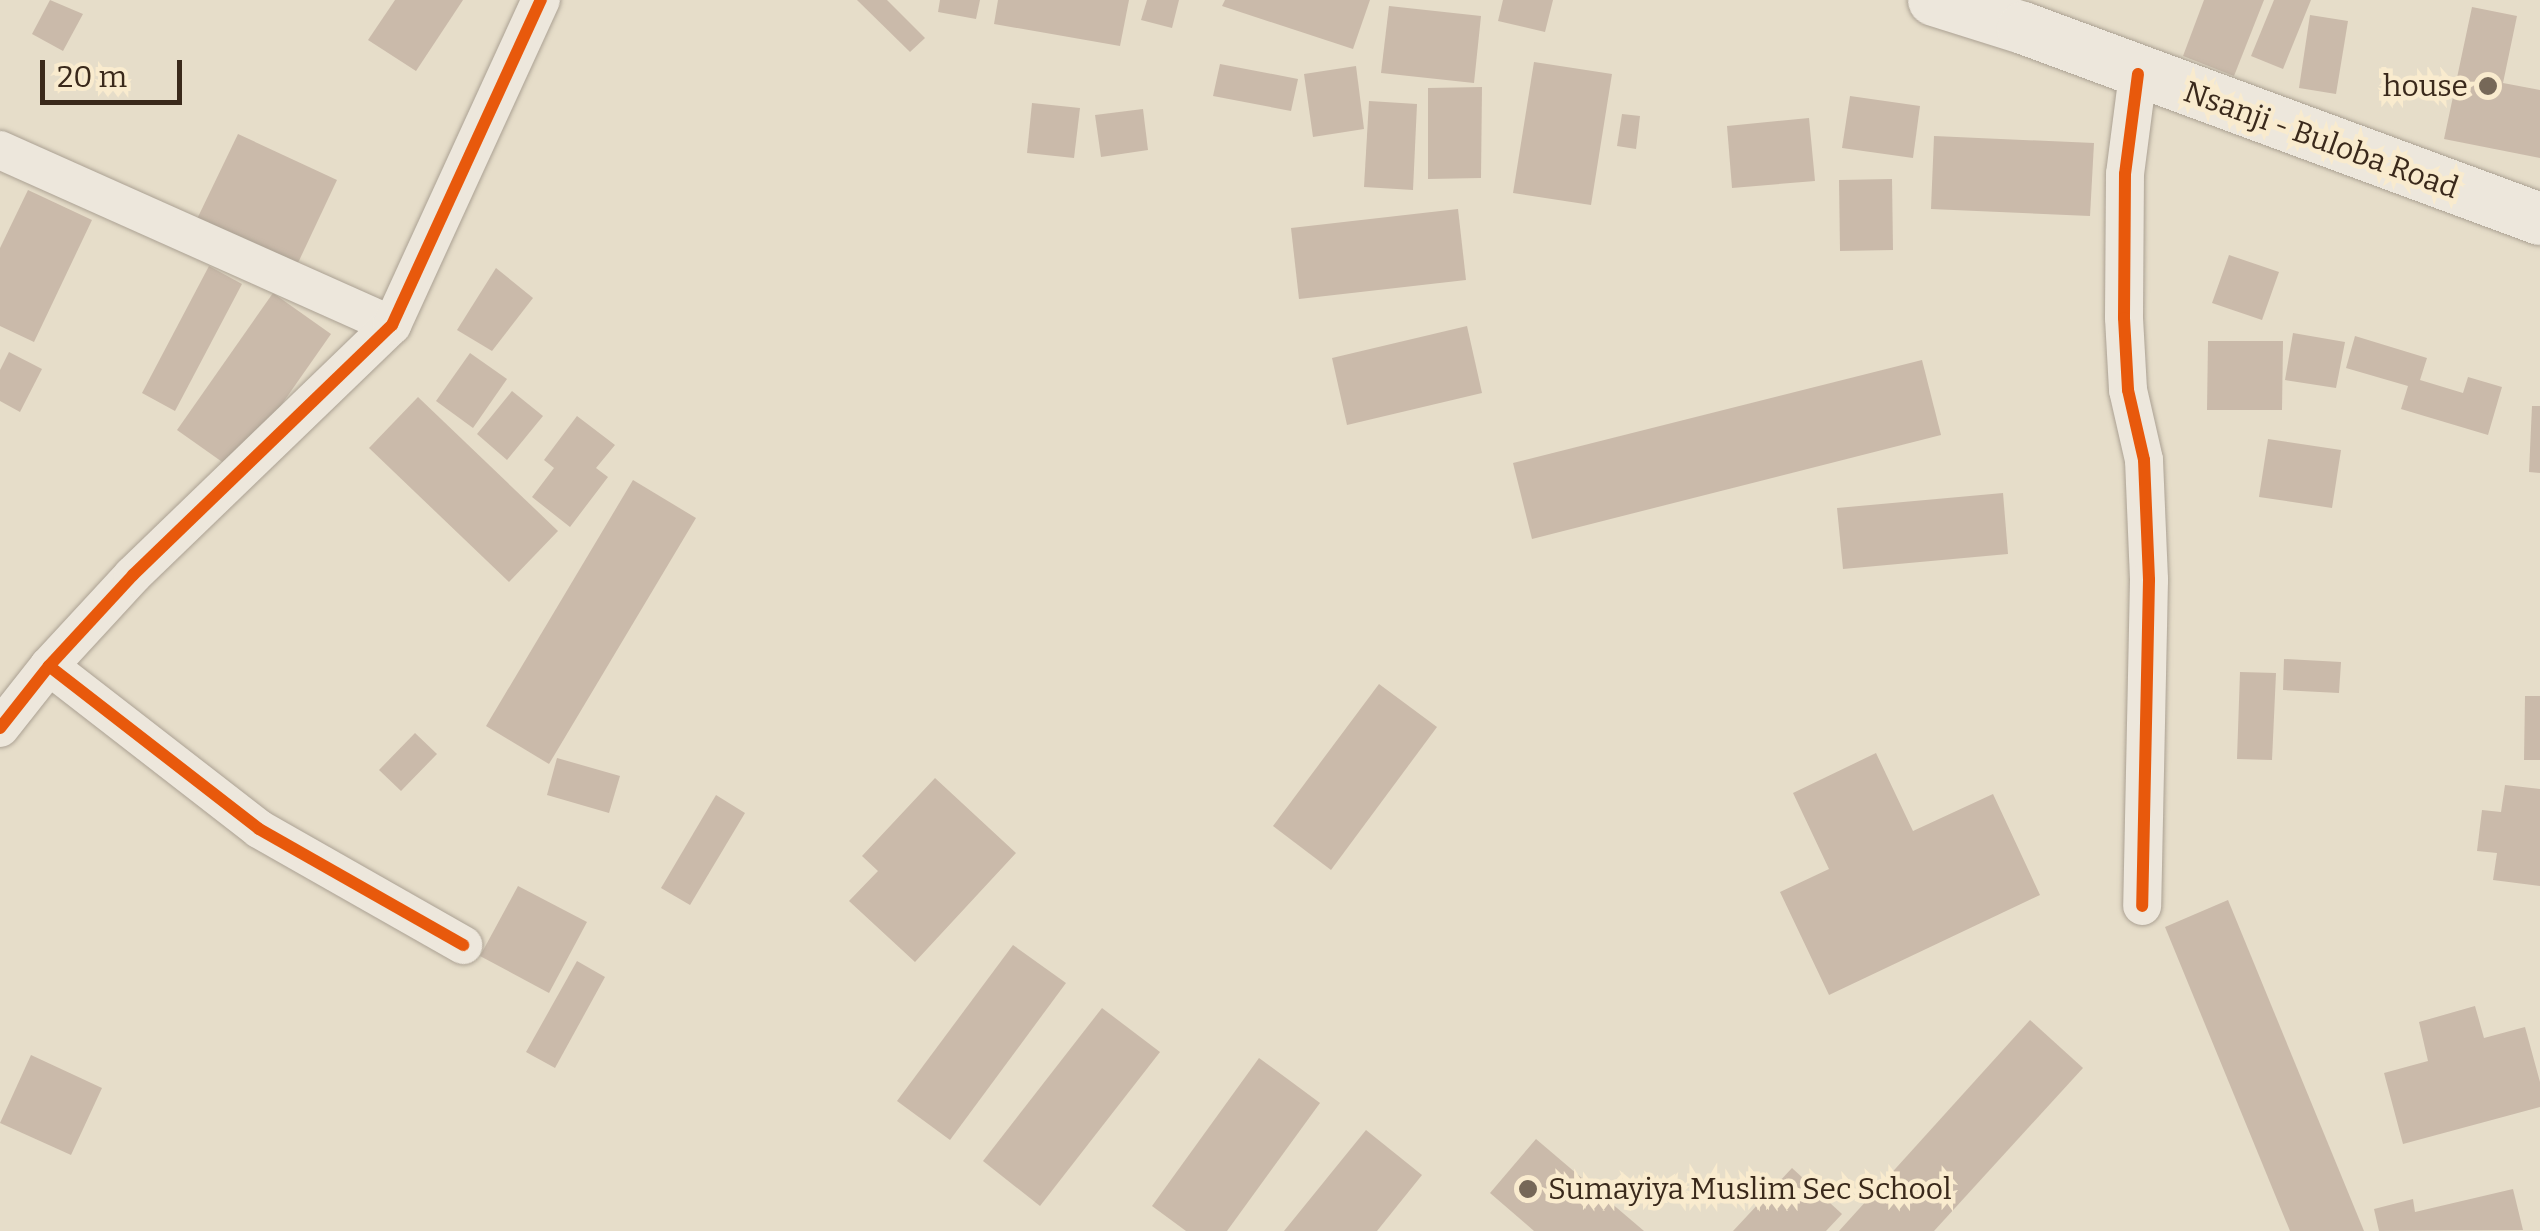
<!DOCTYPE html>
<html>
<head>
<meta charset="utf-8">
<style>
  body { margin:0 }
  #map { position:relative; width:2540px; height:1231px; overflow:hidden; background:#e6ddc9; font-family:Bitter,serif }
  div>[style] { position:absolute }
  .building>* { inset:0; background:#cabaaa }
  .roads { filter:drop-shadow(0 0 2px #aba193) drop-shadow(0 0 2px #aba193) }
  .street>* { height:38px; margin:-19px; padding:0 19px; transform-origin:19px; border-radius:19px; background:#ede7dc }
  .secondary>* { height:52px; margin:-26px; padding:0 26px; transform-origin:26px; border-radius:26px; background:#ede7dc }
  .cycleway>* { height:12px; margin:-6px; padding:0 6px; transform-origin:6px; border-radius:6px; background:#e8590c }
  .dots>* { width:28px; height:28px; translate:-50% -50%; box-sizing:border-box; border:5px solid #f9ebce; border-radius:50% }
  span { translate:-50% -50%; white-space:nowrap; text-align:center; line-height:1.15; -webkit-text-stroke:9px #f9ebce; paint-order:stroke }
  .poi-label { font-size:30px; color:#3a291b }
  .right { translate:-100% -50%; text-align:right }
  .left { translate:0 -50%; text-align:left }
  .street-label { font-size:30px; color:#3a291b }
  .scale { position:absolute; left:40px; top:60px; width:142px; height:45px; box-sizing:border-box; border:5px solid #3a291b; border-top:0; padding-left:12px; font-size:30px; line-height:35px; white-space:nowrap; color:#3a291b; -webkit-text-stroke:8px #f9ebce; paint-order:stroke }
</style>
</head>
<body>
<div id="map">
  <div class="building">
    <div style="clip-path:polygon(50px 0,83px 14px,63px 51px,32px 34px)"></div>
    <div style="clip-path:polygon(395px 0,463px 0,416px 71px,368px 40px)"></div>
    <div style="clip-path:polygon(857px 0,887px 0,925px 38px,910px 52px)"></div>
    <div style="clip-path:polygon(940px 0,980px 0,976px 19px,938px 12px)"></div>
    <div style="clip-path:polygon(998px 0,1129px 0,1120px 46px,994px 24px)"></div>
    <div style="clip-path:polygon(1147px 0,1179px 0,1172px 28px,1141px 20px)"></div>
    <div style="clip-path:polygon(1225px 0,1370px 0,1353px 49px,1222px 6px)"></div>
    <div style="clip-path:polygon(1503px 0,1553px 0,1545px 32px,1498px 21px)"></div>
    <div style="clip-path:polygon(2204px 0,2264px 0,2234px 76px,2183px 56px)"></div>
    <div style="clip-path:polygon(2274px 0,2311px 0,2283px 69px,2251px 56px)"></div>
    <div style="clip-path:polygon(1389px 6px,1481px 16px,1474px 83px,1381px 73px)"></div>
    <div style="clip-path:polygon(2472px 7px,2517px 16px,2503px 83px,2540px 90px,2540px 158px,2444px 139px)"></div>
    <div style="clip-path:polygon(2310px 15px,2348px 21px,2336px 94px,2299px 88px)"></div>
    <div style="clip-path:polygon(1534px 62px,1612px 74px,1591px 205px,1513px 193px)"></div>
    <div style="clip-path:polygon(1220px 64px,1298px 79px,1291px 111px,1213px 96px)"></div>
    <div style="clip-path:polygon(1356px 66px,1364px 129px,1313px 137px,1304px 74px)"></div>
    <div style="clip-path:polygon(1482px 87px,1481px 178px,1428px 179px,1428px 88px)"></div>
    <div style="clip-path:polygon(1850px 96px,1920px 106px,1913px 158px,1842px 148px)"></div>
    <div style="clip-path:polygon(1369px 101px,1417px 104px,1413px 190px,1364px 187px)"></div>
    <div style="clip-path:polygon(1032px 103px,1080px 108px,1074px 158px,1027px 153px)"></div>
    <div style="clip-path:polygon(1143px 109px,1148px 150px,1101px 157px,1095px 115px)"></div>
    <div style="clip-path:polygon(1622px 114px,1640px 116px,1636px 149px,1617px 146px)"></div>
    <div style="clip-path:polygon(1809px 118px,1815px 181px,1732px 188px,1727px 126px)"></div>
    <div style="clip-path:polygon(238px 134px,337px 180px,297px 265px,197px 219px)"></div>
    <div style="clip-path:polygon(1934px 136px,2094px 143px,2090px 216px,1931px 209px)"></div>
    <div style="clip-path:polygon(1892px 179px,1893px 250px,1840px 251px,1839px 180px)"></div>
    <div style="clip-path:polygon(28px 190px,92px 220px,34px 342px,0 326px,0 248px)"></div>
    <div style="clip-path:polygon(1458px 209px,1466px 280px,1299px 299px,1291px 228px)"></div>
    <div style="clip-path:polygon(2229px 255px,2279px 272px,2262px 320px,2212px 303px)"></div>
    <div style="clip-path:polygon(209px 266px,242px 284px,175px 411px,142px 393px)"></div>
    <div style="clip-path:polygon(496px 268px,533px 298px,492px 351px,457px 330px)"></div>
    <div style="clip-path:polygon(273px 293px,331px 334px,235px 471px,177px 430px)"></div>
    <div style="clip-path:polygon(1467px 326px,1482px 393px,1347px 425px,1332px 358px)"></div>
    <div style="clip-path:polygon(2293px 333px,2345px 342px,2336px 388px,2285px 380px)"></div>
    <div style="clip-path:polygon(2355px 336px,2427px 358px,2420px 380px,2463px 393px,2468px 377px,2502px 387px,2488px 435px,2401px 409px,2408px 386px,2346px 368px)"></div>
    <div style="clip-path:polygon(2208px 341px,2283px 341px,2282px 410px,2207px 410px)"></div>
    <div style="clip-path:polygon(9px 352px,42px 369px,20px 412px,0 401px,0 370px)"></div>
    <div style="clip-path:polygon(470px 353px,507px 379px,473px 428px,436px 401px)"></div>
    <div style="clip-path:polygon(1922px 360px,1941px 435px,1532px 539px,1513px 463px)"></div>
    <div style="clip-path:polygon(512px 391px,543px 416px,507px 460px,477px 434px)"></div>
    <div style="clip-path:polygon(418px 397px,558px 531px,509px 582px,369px 448px)"></div>
    <div style="clip-path:polygon(2532px 406px,2540px 406px,2540px 473px,2529px 472px)"></div>
    <div style="clip-path:polygon(577px 416px,615px 445px,596px 468px,608px 477px,570px 527px,532px 497px,554px 468px,544px 460px)"></div>
    <div style="clip-path:polygon(2268px 439px,2341px 450px,2332px 508px,2259px 497px)"></div>
    <div style="clip-path:polygon(633px 480px,696px 518px,549px 764px,486px 726px)"></div>
    <div style="clip-path:polygon(2003px 493px,2008px 554px,1843px 569px,1837px 508px)"></div>
    <div style="clip-path:polygon(2284px 659px,2341px 662px,2339px 693px,2283px 690px)"></div>
    <div style="clip-path:polygon(2240px 672px,2276px 673px,2272px 760px,2237px 759px)"></div>
    <div style="clip-path:polygon(1379px 684px,1437px 727px,1331px 870px,1273px 826px)"></div>
    <div style="clip-path:polygon(2525px 696px,2540px 696px,2540px 760px,2524px 760px)"></div>
    <div style="clip-path:polygon(415px 733px,437px 754px,401px 791px,379px 770px)"></div>
    <div style="clip-path:polygon(1876px 753px,1913px 831px,1993px 794px,2040px 895px,1829px 995px,1780px 892px,1829px 869px,1793px 793px)"></div>
    <div style="clip-path:polygon(557px 758px,620px 776px,609px 813px,547px 795px)"></div>
    <div style="clip-path:polygon(935px 778px,1016px 853px,915px 962px,849px 901px,878px 871px,862px 856px)"></div>
    <div style="clip-path:polygon(2505px 785px,2540px 789px,2540px 886px,2493px 880px,2497px 853px,2477px 851px,2482px 810px,2501px 812px)"></div>
    <div style="clip-path:polygon(716px 795px,745px 813px,690px 905px,661px 888px)"></div>
    <div style="clip-path:polygon(518px 886px,587px 922px,549px 993px,480px 956px)"></div>
    <div style="clip-path:polygon(2228px 900px,2364px 1231px,2290px 1231px,2165px 927px)"></div>
    <div style="clip-path:polygon(1013px 945px,1066px 983px,950px 1140px,897px 1101px)"></div>
    <div style="clip-path:polygon(577px 961px,605px 977px,555px 1068px,526px 1052px)"></div>
    <div style="clip-path:polygon(2475px 1006px,2484px 1038px,2525px 1027px,2540px 1082px,2540px 1107px,2403px 1144px,2384px 1073px,2428px 1061px,2419px 1022px)"></div>
    <div style="clip-path:polygon(1102px 1008px,1160px 1052px,1040px 1206px,983px 1161px)"></div>
    <div style="clip-path:polygon(2030px 1020px,2083px 1068px,1934px 1231px,1839px 1231px)"></div>
    <div style="clip-path:polygon(31px 1055px,102px 1088px,71px 1155px,0 1123px)"></div>
    <div style="clip-path:polygon(1259px 1058px,1320px 1103px,1227px 1231px,1186px 1231px,1152px 1206px)"></div>
    <div style="clip-path:polygon(1366px 1130px,1422px 1175px,1377px 1231px,1284px 1231px)"></div>
    <div style="clip-path:polygon(1536px 1139px,1644px 1231px,1534px 1231px,1490px 1193px)"></div>
    <div style="clip-path:polygon(1792px 1168px,1842px 1214px,1826px 1231px,1733px 1231px)"></div>
    <div style="clip-path:polygon(2513px 1189px,2523px 1230px,2379px 1231px,2374px 1209px,2413px 1199px,2415px 1212px)"></div>
  </div>
  <div class="roads">
    <div class="street">
      <div style="left:2138px;top:74px;width:101px;rotate:97.4deg"></div>
      <div style="left:2125px;top:174px;width:144px;rotate:90.4deg"></div>
      <div style="left:2124px;top:318px;width:72px;rotate:86.8deg"></div>
      <div style="left:2128px;top:390px;width:72px;rotate:77.1deg"></div>
      <div style="left:2144px;top:460px;width:120px;rotate:87.6deg"></div>
      <div style="left:2149px;top:580px;width:326px;rotate:91.2deg"></div>
      <div style="left:0;top:150px;width:429px;rotate:24.1deg"></div>
      <div style="left:49px;top:666px;width:266px;rotate:37.8deg"></div>
      <div style="left:259px;top:829px;width:235px;rotate:29.6deg"></div>
      <div style="left:0;top:728px;width:79px;rotate:-51.7deg"></div>
      <div style="left:49px;top:666px;width:124px;rotate:-47.3deg"></div>
      <div style="left:133px;top:575px;width:360px;rotate:-44deg"></div>
      <div style="left:392px;top:325px;width:358px;rotate:-65.4deg"></div>
    </div>
    <div class="secondary">
      <div style="left:1934px;top:0;width:93px;rotate:17.5deg"></div>
      <div style="left:2023px;top:28px;width:551px;rotate:20.28deg"></div>
    </div>
  </div>
  <div class="cycleway">
    <div style="left:2138px;top:74px;width:101px;rotate:97.4deg"></div>
    <div style="left:2125px;top:174px;width:144px;rotate:90.4deg"></div>
    <div style="left:2124px;top:318px;width:72px;rotate:86.8deg"></div>
    <div style="left:2128px;top:390px;width:72px;rotate:77.1deg"></div>
    <div style="left:2144px;top:460px;width:120px;rotate:87.6deg"></div>
    <div style="left:2149px;top:580px;width:326px;rotate:91.2deg"></div>
    <div style="left:49px;top:666px;width:266px;rotate:37.8deg"></div>
    <div style="left:259px;top:829px;width:235px;rotate:29.6deg"></div>
    <div style="left:0;top:728px;width:79px;rotate:-51.7deg"></div>
    <div style="left:49px;top:666px;width:124px;rotate:-47.3deg"></div>
    <div style="left:133px;top:575px;width:360px;rotate:-44deg"></div>
    <div style="left:392px;top:325px;width:358px;rotate:-65.4deg"></div>
  </div>
  <div class="dots">
    <div style="left:2488px;top:86px;background:#766858"></div>
    <div style="left:1528px;top:1189px;background:#766858"></div>
  </div>
  <div class="poi-label">
    <span class="right" style="left:2468px;top:86px">house</span>
    <span class="left" style="left:1548px;top:1189px">Sumayiya Muslim Sec School</span>
  </div>
  <div class="street-label">
    <span style="left:2321px;top:140px;rotate:20deg">Nsanji - Buloba Road</span>
  </div>
  <div class="scale">20 m</div>
</div>
</body>
</html>
